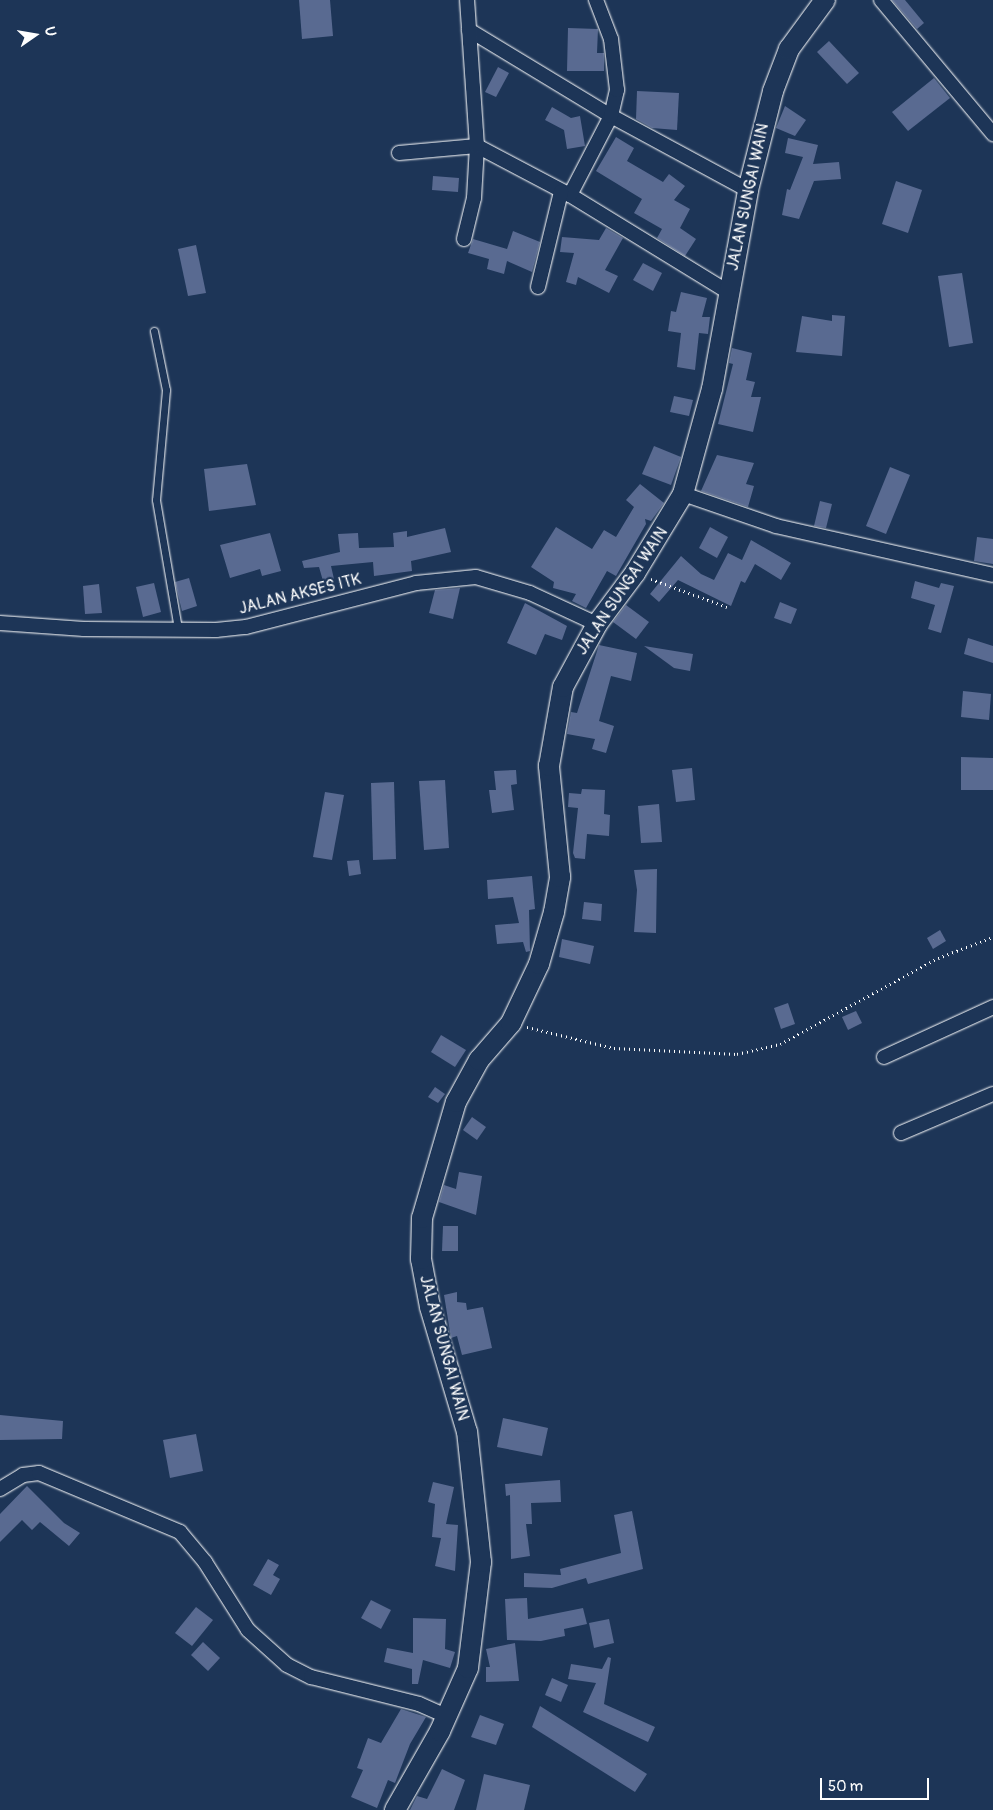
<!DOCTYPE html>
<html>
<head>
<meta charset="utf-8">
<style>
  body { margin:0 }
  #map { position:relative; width:993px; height:1810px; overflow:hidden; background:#1d3557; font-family:Pangolin,sans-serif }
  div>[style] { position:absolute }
  .building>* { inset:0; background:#596a91 }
  .path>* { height:2.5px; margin-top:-1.25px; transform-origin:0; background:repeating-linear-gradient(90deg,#fff 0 1px,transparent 0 5px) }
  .roads { filter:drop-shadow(0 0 1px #fff) drop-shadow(0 0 1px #fff) }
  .lane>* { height:7px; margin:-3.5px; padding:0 3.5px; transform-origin:3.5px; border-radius:3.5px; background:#1d3557 }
  .street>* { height:14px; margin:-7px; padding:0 7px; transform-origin:7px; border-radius:7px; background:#1d3557 }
  .secondary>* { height:20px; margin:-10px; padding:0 10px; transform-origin:10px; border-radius:10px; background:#1d3557 }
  span { translate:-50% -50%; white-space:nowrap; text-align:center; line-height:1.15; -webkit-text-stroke:4.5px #1d3557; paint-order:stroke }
  .street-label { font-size:16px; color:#fff }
  .north { position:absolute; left:10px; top:10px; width:50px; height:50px; -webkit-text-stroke:4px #1d3557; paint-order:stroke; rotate:77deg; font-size:14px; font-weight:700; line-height:20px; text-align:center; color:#fff }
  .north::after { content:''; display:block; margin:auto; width:18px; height:22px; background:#fff; clip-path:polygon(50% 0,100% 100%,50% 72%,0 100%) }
  .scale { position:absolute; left:820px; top:1778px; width:109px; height:22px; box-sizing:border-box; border:2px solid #fff; border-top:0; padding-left:6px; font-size:15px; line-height:18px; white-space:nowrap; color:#fff; -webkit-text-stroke:4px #1d3557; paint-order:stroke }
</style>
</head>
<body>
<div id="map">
  <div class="building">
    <div style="clip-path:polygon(299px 0,330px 0,333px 36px,302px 39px)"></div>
    <div style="clip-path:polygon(892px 0,905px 0,924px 23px,917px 29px)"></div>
    <div style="clip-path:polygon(568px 28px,598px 29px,597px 53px,604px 53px,604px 71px,567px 71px)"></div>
    <div style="clip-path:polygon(829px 41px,859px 73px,847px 84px,817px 52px)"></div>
    <div style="clip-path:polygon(498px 67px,509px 73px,496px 97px,485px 92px)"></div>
    <div style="clip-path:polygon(934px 78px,950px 98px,908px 131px,892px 112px)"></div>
    <div style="clip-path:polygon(637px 91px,679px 93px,677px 130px,652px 128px,636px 119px)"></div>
    <div style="clip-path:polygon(785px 106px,806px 120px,795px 136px,776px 128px)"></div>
    <div style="clip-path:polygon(552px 107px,571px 118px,580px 116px,585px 146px,567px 149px,564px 130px,545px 120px)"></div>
    <div style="clip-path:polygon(616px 137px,634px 148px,627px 161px,663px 182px,669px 174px,685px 186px,674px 200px,690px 209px,680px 228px,696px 239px,685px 256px,657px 238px,662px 229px,634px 213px,642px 199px,596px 171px)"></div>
    <div style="clip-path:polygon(788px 138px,818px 145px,813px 164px,839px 162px,841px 179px,814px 181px,799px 219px,782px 215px,787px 189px,790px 190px,803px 157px,785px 153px)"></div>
    <div style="clip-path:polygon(433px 176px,459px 178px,458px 192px,432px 190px)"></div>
    <div style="clip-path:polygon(896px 181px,922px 190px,908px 233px,882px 224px)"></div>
    <div style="clip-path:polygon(606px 228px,623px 238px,605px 270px,618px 276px,609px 293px,578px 277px,576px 285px,566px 282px,574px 253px,560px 252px,562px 237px,599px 240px)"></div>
    <div style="clip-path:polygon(513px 231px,540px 242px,532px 272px,507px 261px,504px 274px,487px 269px,489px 259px,468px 253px,473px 239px,507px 249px)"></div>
    <div style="clip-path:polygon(196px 245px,206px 293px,188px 296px,178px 249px)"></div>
    <div style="clip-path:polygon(643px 263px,662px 273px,653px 291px,633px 280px)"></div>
    <div style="clip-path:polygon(962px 273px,973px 343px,949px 347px,938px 276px)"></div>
    <div style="clip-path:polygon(681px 292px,707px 298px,702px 317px,710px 317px,708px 334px,699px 333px,695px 370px,677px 367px,681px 333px,668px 331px,671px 311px,676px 312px)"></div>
    <div style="clip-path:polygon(832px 315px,845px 316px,842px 356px,796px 352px,802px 316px,832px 321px)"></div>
    <div style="clip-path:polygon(732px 348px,752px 353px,746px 380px,755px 382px,751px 397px,761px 397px,753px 432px,718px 424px,733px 364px,729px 363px)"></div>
    <div style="clip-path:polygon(674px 396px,693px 400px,689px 416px,670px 412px)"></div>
    <div style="clip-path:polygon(654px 446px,681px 457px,671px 485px,642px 474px)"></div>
    <div style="clip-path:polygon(717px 455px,754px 463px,746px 484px,754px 486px,748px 507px,701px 491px)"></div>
    <div style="clip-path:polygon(247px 464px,256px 505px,209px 511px,204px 469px)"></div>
    <div style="clip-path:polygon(890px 467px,910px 475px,886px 534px,866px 526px)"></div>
    <div style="clip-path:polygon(640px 484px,664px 503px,651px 521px,645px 519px,646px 524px,616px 576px,607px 571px,586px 608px,572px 601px,576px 594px,553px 588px,554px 582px,531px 567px,556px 527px,592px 549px,604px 530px,616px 537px,634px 507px,626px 500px)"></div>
    <div style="clip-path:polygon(820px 501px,832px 504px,826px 528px,814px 526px)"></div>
    <div style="clip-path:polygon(710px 527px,728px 537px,717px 558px,699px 548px)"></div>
    <div style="clip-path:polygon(445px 528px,451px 552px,411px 561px,412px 571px,374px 576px,373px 562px,331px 566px,334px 579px,323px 581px,319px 567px,304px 568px,302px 561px,340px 552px,338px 534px,358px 533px,359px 548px,394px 547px,393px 533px,407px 531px,407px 537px)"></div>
    <div style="clip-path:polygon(270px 533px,281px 571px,262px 576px,260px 569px,230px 578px,220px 545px)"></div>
    <div style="clip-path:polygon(977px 537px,993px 539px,993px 564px,974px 561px)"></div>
    <div style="clip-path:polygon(751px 540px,791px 563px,781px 580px,755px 564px,745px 583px,741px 581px,731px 606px,678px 580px,659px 602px,650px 594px,681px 556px,701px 574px,714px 580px,728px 553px,742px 560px)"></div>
    <div style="clip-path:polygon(189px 578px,197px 606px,182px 611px,175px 582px)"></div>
    <div style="clip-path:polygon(915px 581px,939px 588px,941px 583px,954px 586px,941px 633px,928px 629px,935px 605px,911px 598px)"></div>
    <div style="clip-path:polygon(154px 583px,161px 612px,143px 617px,136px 587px)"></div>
    <div style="clip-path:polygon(99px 584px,102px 613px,85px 614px,83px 586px)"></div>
    <div style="clip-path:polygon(460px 588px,453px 619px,429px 613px,435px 590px)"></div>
    <div style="clip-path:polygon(780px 602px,797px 609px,791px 624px,774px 618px)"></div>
    <div style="clip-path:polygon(525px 603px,567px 626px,562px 640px,545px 634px,536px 655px,507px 643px)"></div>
    <div style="clip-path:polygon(626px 605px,649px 622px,636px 639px,613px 622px)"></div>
    <div style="clip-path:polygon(968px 638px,993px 646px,993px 663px,964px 654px)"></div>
    <div style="clip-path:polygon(599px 645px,637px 653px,631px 681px,611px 676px,599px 721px,614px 726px,606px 753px,592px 749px,595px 739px,567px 734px,571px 712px,577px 713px)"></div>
    <div style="clip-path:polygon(644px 646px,693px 654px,690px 671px,674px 668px)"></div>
    <div style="clip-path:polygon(963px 691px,991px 694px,989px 720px,961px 717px)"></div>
    <div style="clip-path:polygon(961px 757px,993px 758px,993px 790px,961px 790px)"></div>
    <div style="clip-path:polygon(692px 768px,695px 800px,676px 802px,672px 770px)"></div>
    <div style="clip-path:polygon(516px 770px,517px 784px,511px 785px,514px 810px,492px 813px,489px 790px,496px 790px,494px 771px)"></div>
    <div style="clip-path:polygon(445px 780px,449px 848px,424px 850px,419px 781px)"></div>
    <div style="clip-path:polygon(394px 782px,396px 859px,373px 860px,371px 783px)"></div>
    <div style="clip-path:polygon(582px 789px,605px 790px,604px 814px,610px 815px,609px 836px,587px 834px,585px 859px,575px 858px,573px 853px,578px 808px,568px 807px,569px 793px,581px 794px)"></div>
    <div style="clip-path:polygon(325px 792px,344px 795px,332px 860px,313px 857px)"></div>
    <div style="clip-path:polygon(659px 804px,662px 842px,641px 843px,638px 806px)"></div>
    <div style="clip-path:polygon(359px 860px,361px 874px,349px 876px,347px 861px)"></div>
    <div style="clip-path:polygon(657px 869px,656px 933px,634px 932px,637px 890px,634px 870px)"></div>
    <div style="clip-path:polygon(532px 876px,535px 909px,529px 910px,530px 951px,526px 952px,523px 942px,497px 944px,495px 925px,519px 923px,513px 897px,488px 899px,487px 880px)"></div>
    <div style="clip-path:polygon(584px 902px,602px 904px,601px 921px,582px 919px)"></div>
    <div style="clip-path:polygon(940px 930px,946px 941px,933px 949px,927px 938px)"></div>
    <div style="clip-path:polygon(562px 939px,594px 946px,590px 964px,559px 957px)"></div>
    <div style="clip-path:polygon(788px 1003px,795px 1024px,781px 1029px,774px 1008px)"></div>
    <div style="clip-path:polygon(856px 1011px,862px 1023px,848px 1030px,842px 1017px)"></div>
    <div style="clip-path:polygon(441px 1035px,466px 1050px,455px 1067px,431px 1052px)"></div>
    <div style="clip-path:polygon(435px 1087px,445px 1094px,438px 1103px,428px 1097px)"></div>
    <div style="clip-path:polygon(472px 1117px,486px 1127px,477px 1140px,463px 1130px)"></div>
    <div style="clip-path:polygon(459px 1172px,482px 1176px,476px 1215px,439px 1202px,444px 1185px,456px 1189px)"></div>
    <div style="clip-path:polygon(443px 1226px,458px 1226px,458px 1251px,442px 1251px)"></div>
    <div style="clip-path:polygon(457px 1292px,457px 1302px,466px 1303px,467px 1310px,483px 1307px,492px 1348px,462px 1355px,457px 1336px,451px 1338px,444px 1295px)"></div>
    <div style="clip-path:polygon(0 1415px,63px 1421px,62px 1439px,0 1440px)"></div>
    <div style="clip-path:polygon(503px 1418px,548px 1428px,542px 1456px,497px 1447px)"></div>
    <div style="clip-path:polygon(196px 1434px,203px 1471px,170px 1478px,163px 1440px)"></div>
    <div style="clip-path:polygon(560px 1480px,561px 1502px,531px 1503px,532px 1524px,526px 1524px,530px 1556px,511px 1559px,510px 1495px,506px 1496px,505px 1484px)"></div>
    <div style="clip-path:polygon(433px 1482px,454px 1487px,446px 1524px,458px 1525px,455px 1571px,435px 1566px,441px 1538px,432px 1537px,435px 1504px,428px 1502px)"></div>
    <div style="clip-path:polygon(27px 1486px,64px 1523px,80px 1533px,69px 1546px,40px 1522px,32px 1530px,22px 1520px,0 1542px,0 1514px)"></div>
    <div style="clip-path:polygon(632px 1511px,643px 1569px,588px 1584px,586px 1578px,552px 1588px,524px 1587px,524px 1573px,561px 1575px,560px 1569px,621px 1553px,614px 1515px)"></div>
    <div style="clip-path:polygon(268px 1559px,279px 1565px,273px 1575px,280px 1579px,271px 1595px,253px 1585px)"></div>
    <div style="clip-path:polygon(527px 1598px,528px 1619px,583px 1608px,587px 1624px,564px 1629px,565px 1636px,541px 1641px,507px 1640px,505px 1599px)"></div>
    <div style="clip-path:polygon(371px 1600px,391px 1610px,381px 1629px,361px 1618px)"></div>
    <div style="clip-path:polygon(196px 1607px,213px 1620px,192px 1646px,175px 1633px)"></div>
    <div style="clip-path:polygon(413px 1618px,446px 1619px,445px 1649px,455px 1652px,450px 1668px,423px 1660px,418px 1684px,412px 1684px,412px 1669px,384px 1662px,387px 1648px,413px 1653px)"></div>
    <div style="clip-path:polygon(609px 1619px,614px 1643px,594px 1648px,589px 1623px)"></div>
    <div style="clip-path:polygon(203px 1642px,220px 1658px,208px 1671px,191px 1655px)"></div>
    <div style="clip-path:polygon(515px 1643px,519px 1681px,486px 1682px,486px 1667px,490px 1667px,486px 1649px)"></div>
    <div style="clip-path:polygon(608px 1657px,611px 1658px,604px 1704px,655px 1727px,648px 1742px,583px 1712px,596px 1683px,568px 1679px,571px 1664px,602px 1669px)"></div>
    <div style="clip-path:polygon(552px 1678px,568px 1685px,561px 1702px,545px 1695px)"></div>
    <div style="clip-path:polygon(540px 1706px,647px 1774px,635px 1792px,532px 1727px)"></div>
    <div style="clip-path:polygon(401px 1709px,426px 1717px,410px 1744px,395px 1783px,388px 1780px,377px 1808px,351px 1797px,363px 1770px,357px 1768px,368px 1738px,381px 1743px)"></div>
    <div style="clip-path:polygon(480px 1715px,504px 1724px,496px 1745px,471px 1737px)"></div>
    <div style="clip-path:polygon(442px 1769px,465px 1780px,454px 1810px,410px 1810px,417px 1796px,427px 1799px)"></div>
    <div style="clip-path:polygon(484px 1774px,530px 1785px,524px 1810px,476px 1810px)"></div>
  </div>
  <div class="path">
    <div style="left:651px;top:579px;width:81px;rotate:20.2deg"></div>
    <div style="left:527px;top:1027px;width:89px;rotate:13.6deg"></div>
    <div style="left:614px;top:1048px;width:123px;rotate:2.8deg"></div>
    <div style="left:737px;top:1054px;width:44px;rotate:-13.1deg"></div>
    <div style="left:780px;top:1044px;width:180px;rotate:-28.6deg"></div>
    <div style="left:938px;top:958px;width:59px;rotate:-20.9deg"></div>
  </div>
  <div class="roads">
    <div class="lane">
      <div style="left:154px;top:331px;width:60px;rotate:78.5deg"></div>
      <div style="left:166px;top:390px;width:110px;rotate:95.2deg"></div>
      <div style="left:156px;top:500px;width:131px;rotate:80.3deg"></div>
    </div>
    <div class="street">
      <div style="left:881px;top:0;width:175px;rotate:50.1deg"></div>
      <div style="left:469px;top:30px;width:166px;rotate:31.2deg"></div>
      <div style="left:611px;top:116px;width:156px;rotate:28.4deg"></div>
      <div style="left:399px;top:153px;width:78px;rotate:-5.1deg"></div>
      <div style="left:477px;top:146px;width:105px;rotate:27.8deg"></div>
      <div style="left:570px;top:195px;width:185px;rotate:31.5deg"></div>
      <div style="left:570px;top:195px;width:89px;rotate:-62.6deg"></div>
      <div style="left:611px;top:116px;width:27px;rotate:-77deg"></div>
      <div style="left:617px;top:90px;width:51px;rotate:-96.7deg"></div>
      <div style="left:611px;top:39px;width:42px;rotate:-111deg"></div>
      <div style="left:464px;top:239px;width:42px;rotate:-76.3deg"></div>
      <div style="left:474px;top:198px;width:52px;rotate:-86.7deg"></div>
      <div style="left:477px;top:146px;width:146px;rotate:-93.9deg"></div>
      <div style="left:538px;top:287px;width:98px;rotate:-76.4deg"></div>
      <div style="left:683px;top:494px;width:98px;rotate:19deg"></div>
      <div style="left:776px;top:526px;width:222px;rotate:12.7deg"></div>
      <div style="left:0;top:623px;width:84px;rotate:4.1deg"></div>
      <div style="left:84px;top:629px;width:132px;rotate:0.4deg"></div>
      <div style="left:216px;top:630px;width:30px;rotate:-6deg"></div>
      <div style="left:246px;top:627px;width:176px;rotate:-14.5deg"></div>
      <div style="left:416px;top:583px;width:60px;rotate:-5.7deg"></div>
      <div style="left:476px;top:577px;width:56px;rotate:16.5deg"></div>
      <div style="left:530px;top:593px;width:74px;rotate:24.8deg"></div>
      <div style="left:884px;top:1057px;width:120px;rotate:-24.6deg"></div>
      <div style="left:901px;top:1133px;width:100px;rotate:-23deg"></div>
      <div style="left:0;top:1489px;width:27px;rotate:-31deg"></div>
      <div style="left:23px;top:1475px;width:16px;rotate:-7deg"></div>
      <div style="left:39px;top:1473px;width:153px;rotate:22.7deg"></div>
      <div style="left:180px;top:1532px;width:39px;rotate:50deg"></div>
      <div style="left:205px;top:1562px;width:80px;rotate:57.7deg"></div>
      <div style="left:248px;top:1630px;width:52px;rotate:41.9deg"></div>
      <div style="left:287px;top:1665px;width:27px;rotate:27deg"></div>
      <div style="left:311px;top:1677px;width:111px;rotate:14deg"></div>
      <div style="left:419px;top:1704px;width:30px;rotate:24deg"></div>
    </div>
    <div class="secondary">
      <div style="left:395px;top:1810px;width:91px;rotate:-60.3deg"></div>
      <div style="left:440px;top:1731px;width:69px;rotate:-66deg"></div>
      <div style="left:468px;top:1668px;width:107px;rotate:-83deg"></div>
      <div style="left:481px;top:1562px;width:131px;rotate:-96.1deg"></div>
      <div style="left:467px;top:1432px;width:130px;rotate:-106.5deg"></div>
      <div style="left:430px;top:1307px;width:49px;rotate:-100.6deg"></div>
      <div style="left:421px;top:1259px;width:41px;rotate:-88.6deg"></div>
      <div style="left:422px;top:1218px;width:121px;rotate:-73.7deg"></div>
      <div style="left:456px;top:1102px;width:48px;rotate:-61.3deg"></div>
      <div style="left:479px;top:1060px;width:49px;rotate:-49.1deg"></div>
      <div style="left:511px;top:1023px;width:65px;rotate:-64.6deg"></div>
      <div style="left:539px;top:964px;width:54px;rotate:-73.9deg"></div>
      <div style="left:554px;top:912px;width:36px;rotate:-80deg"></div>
      <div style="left:560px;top:877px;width:112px;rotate:-95.7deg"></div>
      <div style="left:549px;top:766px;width:80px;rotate:-80deg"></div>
      <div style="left:563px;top:687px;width:72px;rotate:-61.6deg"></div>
      <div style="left:597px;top:624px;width:64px;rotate:-53.3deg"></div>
      <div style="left:635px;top:573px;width:92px;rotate:-58.7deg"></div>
      <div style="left:683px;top:494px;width:109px;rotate:-74.6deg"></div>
      <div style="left:712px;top:389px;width:202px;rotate:-79.7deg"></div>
      <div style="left:748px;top:190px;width:102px;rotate:-75.8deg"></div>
      <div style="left:773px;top:91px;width:45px;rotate:-69.1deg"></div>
      <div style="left:789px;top:49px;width:61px;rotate:-53.7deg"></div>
    </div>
  </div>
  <div class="street-label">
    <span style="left:748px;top:197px;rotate:-78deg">JALAN SUNGAI WAIN</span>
    <span style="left:622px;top:591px;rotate:-56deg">JALAN SUNGAI WAIN</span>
    <span style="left:300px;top:594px;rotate:-14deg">JALAN AKSES ITK</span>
    <span style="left:444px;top:1348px;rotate:75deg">JALAN SUNGAI WAIN</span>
  </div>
  <div class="north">U</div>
  <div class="scale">50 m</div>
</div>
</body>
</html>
